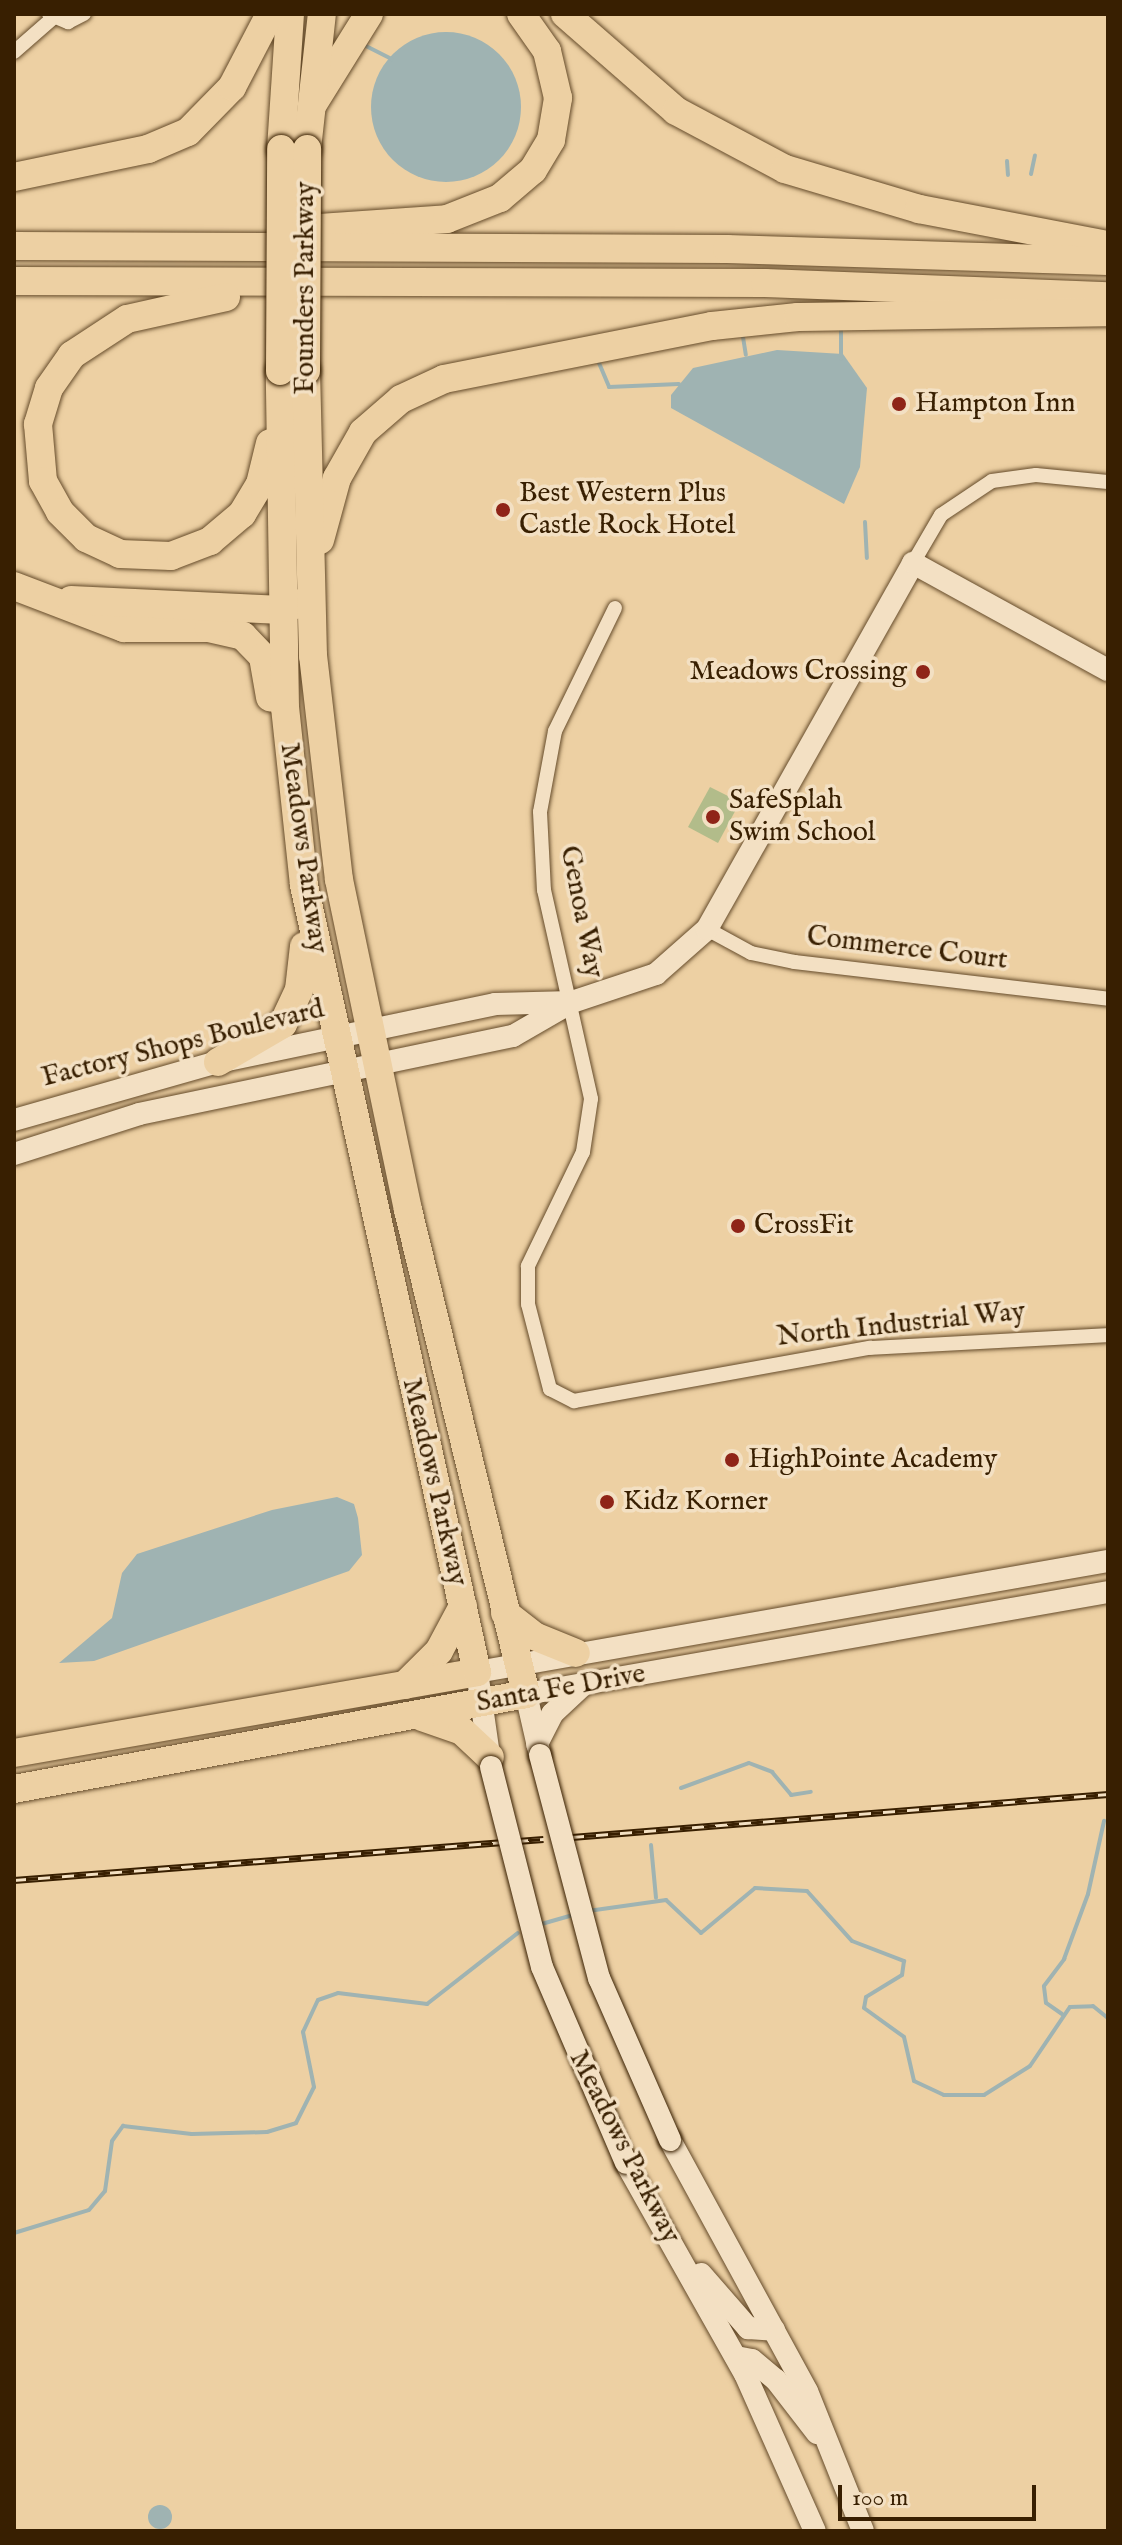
<!DOCTYPE html>
<html>
<head>
<meta charset="utf-8">
<style>
  body { margin:0 }
  #map { position:relative; width:1122px; height:2545px; overflow:hidden; background:#edd0a3; font-family:"IM FELL English",serif }
  div>[style] { position:absolute }
  .green>* { inset:0; background:#b2bc8a }
  .water>* { inset:0; background:#9fb3b2 }
  .round { border-radius:50% }
  .stream>* { height:4px; margin:-2px; padding:0 2px; transform-origin:2px; border-radius:2px; background:#9fb3b2 }
  .roads { filter:drop-shadow(0 0 2px #654b2a) drop-shadow(0 0 2px #654b2a) }
  .street>* { height:14px; margin:-7px; padding:0 7px; transform-origin:7px; border-radius:7px; background:#f3e0c3 }
  .secondary>* { height:22px; margin:-11px; padding:0 11px; transform-origin:11px; border-radius:11px; background:#f3e0c3 }
  .highway>* { height:28px; margin:-14px; padding:0 14px; transform-origin:14px; border-radius:14px; background:#edd0a3 }
  .rail>* { height:7px; margin-top:-3.5px; transform-origin:0; background:repeating-linear-gradient(90deg,#f3e0c3 0 12px,#381f01 0 24px); box-sizing:border-box; border-block:2px solid #381f01 }
  .bridges { filter:drop-shadow(0 0 2px #381f01) drop-shadow(0 0 2px #381f01) }
  .secondary-bridge>* { height:22px; margin:-11px; padding:0 11px; transform-origin:11px; border-radius:11px; background:#f3e0c3 }
  .highway-bridge>* { height:28px; margin:-14px; padding:0 14px; transform-origin:14px; border-radius:14px; background:#edd0a3 }
  .dots>* { width:22px; height:22px; translate:-50% -50%; box-sizing:border-box; border:4px solid #f3e0c3; border-radius:50% }
  span { translate:-50% -50%; white-space:nowrap; text-align:center; line-height:1.15; -webkit-text-stroke:7px #f3e0c3; paint-order:stroke }
  .street-label { font-size:28px; color:#381f01 }
  .poi-label { font-size:28px; color:#381f01 }
  .left { translate:0 -50%; text-align:left }
  .right { translate:-100% -50%; text-align:right }
  .frame { position:absolute; inset:0; border:16px solid #381f01; pointer-events:none }
  .scale { position:absolute; left:838px; top:2485px; width:198px; height:36px; box-sizing:border-box; border:4px solid #381f01; border-top:0; padding-left:10px; font-size:24px; line-height:28px; white-space:nowrap; color:#381f01; -webkit-text-stroke:6px #f3e0c3; paint-order:stroke }
</style>
</head>
<body>
<div id="map">
  <div class="green">
    <div style="clip-path:polygon(710px 787px,740px 802px,718px 843px,688px 827px)"></div>
  </div>
  <div class="water">
    <div class="round" style="left:371px;top:32px;width:150px;height:150px"></div>
    <div style="clip-path:polygon(777px 350px,843px 354px,867px 388px,860px 467px,844px 504px,671px 408px,671px 395px,693px 368px)"></div>
    <div style="clip-path:polygon(337px 1497px,354px 1504px,358px 1518px,362px 1555px,349px 1571px,94px 1661px,59px 1663px,112px 1618px,122px 1573px,137px 1554px,272px 1510px)"></div>
    <div class="round" style="left:148px;top:2505px;width:24px;height:24px"></div>
  </div>
  <div class="stream">
    <div style="left:364px;top:45px;width:31px;rotate:27deg"></div>
    <div style="left:1007px;top:161px;width:14px;rotate:86deg"></div>
    <div style="left:1031px;top:174px;width:19px;rotate:-78deg"></div>
    <div style="left:841px;top:327px;width:32px;rotate:90deg"></div>
    <div style="left:743px;top:337px;width:18px;rotate:81deg"></div>
    <div style="left:599px;top:363px;width:26px;rotate:67deg"></div>
    <div style="left:609px;top:387px;width:70px;rotate:-2.5deg"></div>
    <div style="left:865px;top:522px;width:36px;rotate:87deg"></div>
    <div style="left:681px;top:1788px;width:72px;rotate:-20.2deg"></div>
    <div style="left:749px;top:1763px;width:25px;rotate:21deg"></div>
    <div style="left:772px;top:1772px;width:30px;rotate:50deg"></div>
    <div style="left:791px;top:1795px;width:20px;rotate:-9deg"></div>
    <div style="left:651px;top:1845px;width:53px;rotate:84.6deg"></div>
    <div style="left:588px;top:1911px;width:79px;rotate:-8deg"></div>
    <div style="left:666px;top:1900px;width:48px;rotate:43.3deg"></div>
    <div style="left:701px;top:1933px;width:70px;rotate:-39.8deg"></div>
    <div style="left:755px;top:1888px;width:52px;rotate:3.3deg"></div>
    <div style="left:807px;top:1891px;width:67px;rotate:48deg"></div>
    <div style="left:852px;top:1941px;width:56px;rotate:21deg"></div>
    <div style="left:904px;top:1961px;width:14px;rotate:98deg"></div>
    <div style="left:902px;top:1975px;width:42px;rotate:148.6deg"></div>
    <div style="left:866px;top:1997px;width:11px;rotate:100deg"></div>
    <div style="left:864px;top:2008px;width:49px;rotate:35.9deg"></div>
    <div style="left:904px;top:2037px;width:45px;rotate:77.2deg"></div>
    <div style="left:914px;top:2081px;width:33px;rotate:25deg"></div>
    <div style="left:944px;top:2095px;width:40px"></div>
    <div style="left:984px;top:2095px;width:54px;rotate:-32.2deg"></div>
    <div style="left:1030px;top:2066px;width:71px;rotate:-55.9deg"></div>
    <div style="left:1070px;top:2007px;width:23px;rotate:-2deg"></div>
    <div style="left:1093px;top:2006px;width:19px;rotate:39deg"></div>
    <div style="left:538px;top:1925px;width:40px;rotate:-16deg"></div>
    <div style="left:1062px;top:2014px;width:19px;rotate:-145deg"></div>
    <div style="left:1046px;top:2003px;width:17px;rotate:-97deg"></div>
    <div style="left:1044px;top:1986px;width:34px;rotate:-53deg"></div>
    <div style="left:1064px;top:1959px;width:69px;rotate:-69.7deg"></div>
    <div style="left:1088px;top:1894px;width:75px;rotate:-77.6deg"></div>
    <div style="left:14px;top:2233px;width:78px;rotate:-17deg"></div>
    <div style="left:89px;top:2210px;width:25px;rotate:-50deg"></div>
    <div style="left:105px;top:2191px;width:50px;rotate:-82deg"></div>
    <div style="left:112px;top:2141px;width:19px;rotate:-54deg"></div>
    <div style="left:123px;top:2126px;width:69px;rotate:6.6deg"></div>
    <div style="left:192px;top:2134px;width:75px;rotate:-1.5deg"></div>
    <div style="left:267px;top:2132px;width:30px;rotate:-17deg"></div>
    <div style="left:296px;top:2123px;width:40px;rotate:-63.4deg"></div>
    <div style="left:314px;top:2087px;width:56px;rotate:-101.3deg"></div>
    <div style="left:303px;top:2032px;width:35px;rotate:-65deg"></div>
    <div style="left:318px;top:2000px;width:21px;rotate:-19deg"></div>
    <div style="left:338px;top:1993px;width:90px;rotate:7deg"></div>
    <div style="left:427px;top:2004px;width:115px;rotate:-38deg"></div>
  </div>
  <div class="roads">
    <div class="street">
      <div style="left:49px;top:14px;width:21px;rotate:23deg"></div>
      <div style="left:68px;top:22px;width:18px;rotate:-27deg"></div>
      <div style="left:14px;top:52px;width:52px;rotate:-41.1deg"></div>
      <div style="left:913px;top:563px;width:56px;rotate:-59.7deg"></div>
      <div style="left:941px;top:515px;width:61px;rotate:-33.7deg"></div>
      <div style="left:992px;top:481px;width:44px;rotate:-7.8deg"></div>
      <div style="left:1036px;top:475px;width:72px;rotate:5.6deg"></div>
      <div style="left:615px;top:608px;width:137px;rotate:116deg"></div>
      <div style="left:555px;top:731px;width:82px;rotate:100.5deg"></div>
      <div style="left:540px;top:812px;width:78px;rotate:87.1deg"></div>
      <div style="left:544px;top:890px;width:214px;rotate:77.3deg"></div>
      <div style="left:591px;top:1099px;width:54px;rotate:98.6deg"></div>
      <div style="left:583px;top:1152px;width:127px;rotate:115.8deg"></div>
      <div style="left:528px;top:1266px;width:38px;rotate:90deg"></div>
      <div style="left:528px;top:1304px;width:88px;rotate:75.5deg"></div>
      <div style="left:550px;top:1389px;width:27px;rotate:27deg"></div>
      <div style="left:574px;top:1401px;width:301px;rotate:-10.2deg"></div>
      <div style="left:870px;top:1348px;width:238px;rotate:-3.1deg"></div>
      <div style="left:707px;top:929px;width:50px;rotate:28.6deg"></div>
      <div style="left:751px;top:953px;width:45px;rotate:11.6deg"></div>
      <div style="left:795px;top:962px;width:315px;rotate:6.7deg"></div>
    </div>
    <div class="secondary">
      <div style="left:14px;top:1120px;width:212px;rotate:-15.9deg"></div>
      <div style="left:218px;top:1062px;width:283px;rotate:-11.8deg"></div>
      <div style="left:495px;top:1004px;width:77px;rotate:-1.5deg"></div>
      <div style="left:572px;top:1002px;width:89px;rotate:-18.4deg"></div>
      <div style="left:656px;top:974px;width:68px;rotate:-41.4deg"></div>
      <div style="left:707px;top:929px;width:420px;rotate:-60.6deg"></div>
      <div style="left:913px;top:563px;width:222px;rotate:28.8deg"></div>
      <div style="left:14px;top:1154px;width:131px;rotate:-17.7deg"></div>
      <div style="left:139px;top:1114px;width:382px;rotate:-11.8deg"></div>
      <div style="left:513px;top:1036px;width:68px;rotate:-30deg"></div>
      <div style="left:537px;top:1744px;width:34px;rotate:-63deg"></div>
      <div style="left:552px;top:1714px;width:41px;rotate:-43deg"></div>
      <div style="left:540px;top:1755px;width:63px;rotate:-102.9deg"></div>
      <div style="left:526px;top:1694px;width:591px;rotate:-9.94deg"></div>
      <div style="left:490px;top:1762px;width:91px;rotate:-98.2deg"></div>
      <div style="left:477px;top:1672px;width:641px;rotate:-9.98deg"></div>
      <div style="left:670px;top:2140px;width:286px;rotate:61.4deg"></div>
      <div style="left:807px;top:2391px;width:151px;rotate:68.2deg"></div>
      <div style="left:626px;top:2163px;width:242px;rotate:60.6deg"></div>
      <div style="left:745px;top:2374px;width:172px;rotate:66deg"></div>
      <div style="left:701px;top:2274px;width:72px;rotate:49deg"></div>
      <div style="left:748px;top:2328px;width:26px;rotate:4deg"></div>
      <div style="left:736px;top:2357px;width:16px;rotate:11deg"></div>
      <div style="left:752px;top:2360px;width:31px;rotate:40deg"></div>
      <div style="left:776px;top:2380px;width:67px;rotate:52.3deg"></div>
    </div>
    <div class="highway">
      <div style="left:565px;top:14px;width:147px;rotate:41.1deg"></div>
      <div style="left:676px;top:111px;width:123px;rotate:28deg"></div>
      <div style="left:785px;top:169px;width:140px;rotate:16.6deg"></div>
      <div style="left:919px;top:209px;width:191px;rotate:10.8deg"></div>
      <div style="left:313px;top:104px;width:106px;rotate:-58.1deg"></div>
      <div style="left:281px;top:149px;width:135px;rotate:-86.2deg"></div>
      <div style="left:307px;top:149px;width:136px;rotate:-83.7deg"></div>
      <div style="left:14px;top:177px;width:137px;rotate:-11.8deg"></div>
      <div style="left:148px;top:149px;width:43px;rotate:-23deg"></div>
      <div style="left:188px;top:132px;width:63px;rotate:-45.6deg"></div>
      <div style="left:232px;top:87px;width:82px;rotate:-62.5deg"></div>
      <div style="left:305px;top:229px;width:142px;rotate:-4deg"></div>
      <div style="left:447px;top:219px;width:57px;rotate:-21.6deg"></div>
      <div style="left:500px;top:198px;width:43px;rotate:-40.3deg"></div>
      <div style="left:533px;top:170px;width:35px;rotate:-59deg"></div>
      <div style="left:551px;top:140px;width:43px;rotate:-80.5deg"></div>
      <div style="left:558px;top:98px;width:48px;rotate:-103.2deg"></div>
      <div style="left:547px;top:51px;width:45px;rotate:-125.1deg"></div>
      <div style="left:14px;top:246px;width:713px;rotate:0.24deg"></div>
      <div style="left:727px;top:249px;width:381px;rotate:1.8deg"></div>
      <div style="left:14px;top:281px;width:751px;rotate:0.15deg"></div>
      <div style="left:765px;top:283px;width:343px;rotate:2.2deg"></div>
      <div style="left:226px;top:297px;width:101px;rotate:167.5deg"></div>
      <div style="left:127px;top:319px;width:66px;rotate:146.8deg"></div>
      <div style="left:72px;top:355px;width:40px;rotate:124.9deg"></div>
      <div style="left:49px;top:388px;width:38px;rotate:107deg"></div>
      <div style="left:38px;top:424px;width:57px;rotate:85deg"></div>
      <div style="left:43px;top:481px;width:35px;rotate:61deg"></div>
      <div style="left:60px;top:512px;width:37px;rotate:45deg"></div>
      <div style="left:86px;top:538px;width:38px;rotate:25deg"></div>
      <div style="left:120px;top:554px;width:51px;rotate:2.2deg"></div>
      <div style="left:171px;top:556px;width:42px;rotate:-21deg"></div>
      <div style="left:210px;top:541px;width:42px;rotate:-40.2deg"></div>
      <div style="left:242px;top:514px;width:35px;rotate:-59deg"></div>
      <div style="left:260px;top:484px;width:42px;rotate:-76.3deg"></div>
      <div style="left:320px;top:540px;width:64px;rotate:-74.7deg"></div>
      <div style="left:337px;top:478px;width:53px;rotate:-60.5deg"></div>
      <div style="left:363px;top:432px;width:50px;rotate:-41deg"></div>
      <div style="left:401px;top:399px;width:47px;rotate:-24.9deg"></div>
      <div style="left:444px;top:379px;width:273px;rotate:-11.2deg"></div>
      <div style="left:712px;top:326px;width:86px;rotate:-6deg"></div>
      <div style="left:798px;top:317px;width:310px;rotate:-0.9deg"></div>
      <div style="left:14px;top:586px;width:118px;rotate:20.9deg"></div>
      <div style="left:124px;top:628px;width:85px"></div>
      <div style="left:209px;top:628px;width:35px;rotate:13deg"></div>
      <div style="left:243px;top:636px;width:29px;rotate:46deg"></div>
      <div style="left:263px;top:657px;width:41px;rotate:80.1deg"></div>
      <div style="left:71px;top:600px;width:211px;rotate:2.7deg"></div>
      <div style="left:282px;top:610px;width:18px;rotate:-22deg"></div>
      <div style="left:218px;top:1062px;width:75px;rotate:-30.3deg"></div>
      <div style="left:283px;top:1024px;width:38px;rotate:-65deg"></div>
      <div style="left:299px;top:990px;width:44px;rotate:-83.5deg"></div>
      <div style="left:505px;top:1613px;width:37px;rotate:38deg"></div>
      <div style="left:534px;top:1636px;width:45px;rotate:22deg"></div>
      <div style="left:405px;top:1685px;width:48px;rotate:-45deg"></div>
      <div style="left:439px;top:1651px;width:51px;rotate:-61.9deg"></div>
      <div style="left:422px;top:1717px;width:42px;rotate:19.3deg"></div>
      <div style="left:462px;top:1731px;width:38px;rotate:43deg"></div>
      <div style="left:14px;top:1753px;width:470px;rotate:-9.9deg"></div>
      <div style="left:477px;top:1672px;width:806px;rotate:-102.4deg"></div>
      <div style="left:304px;top:885px;width:178px;rotate:-96.1deg"></div>
      <div style="left:285px;top:708px;width:337px;rotate:-90.9deg"></div>
      <div style="left:14px;top:1789px;width:521px;rotate:-10.51deg"></div>
      <div style="left:526px;top:1694px;width:498px;rotate:-103.7deg"></div>
      <div style="left:408px;top:1210px;width:337px;rotate:-101.8deg"></div>
      <div style="left:339px;top:880px;width:226px;rotate:-96.6deg"></div>
      <div style="left:313px;top:656px;width:285px;rotate:-91.4deg"></div>
    </div>
  </div>
  <div class="rail">
    <div style="left:572px;top:1837px;width:538px;rotate:-4.59deg"></div>
    <div style="left:14px;top:1880px;width:531px;rotate:-4.43deg"></div>
  </div>
  <div class="bridges">
    <div class="secondary-bridge">
      <div style="left:540px;top:1755px;width:231px;rotate:75.2deg"></div>
      <div style="left:599px;top:1978px;width:177px;rotate:66.3deg"></div>
      <div style="left:491px;top:1767px;width:206px;rotate:75.7deg"></div>
      <div style="left:542px;top:1967px;width:213px;rotate:66.8deg"></div>
    </div>
    <div class="highway-bridge">
      <div style="left:280px;top:371px;width:222px;rotate:-89.7deg"></div>
      <div style="left:306px;top:371px;width:222px;rotate:-89.7deg"></div>
    </div>
  </div>
  <div class="dots">
    <div style="left:899px;top:404px;background:#8f2418"></div>
    <div style="left:503px;top:510px;background:#8f2418"></div>
    <div style="left:923px;top:672px;background:#8f2418"></div>
    <div style="left:713px;top:817px;background:#8f2418"></div>
    <div style="left:738px;top:1226px;background:#8f2418"></div>
    <div style="left:732px;top:1460px;background:#8f2418"></div>
    <div style="left:607px;top:1502px;background:#8f2418"></div>
  </div>
  <div class="street-label">
    <span style="left:306px;top:288px;rotate:-90deg">Founders Parkway</span>
    <span style="left:303px;top:848px;rotate:82deg">Meadows Parkway</span>
    <span style="left:581px;top:912px;rotate:79deg">Genoa Way</span>
    <span style="left:907px;top:949px;rotate:7deg">Commerce Court</span>
    <span style="left:183px;top:1044px;rotate:-14deg">Factory Shops Boulevard</span>
    <span style="left:901px;top:1325px;rotate:-6deg">North Industrial Way</span>
    <span style="left:434px;top:1482px;rotate:77deg">Meadows Parkway</span>
    <span style="left:561px;top:1689px;rotate:-10deg">Santa Fe Drive</span>
    <span style="left:624px;top:2147px;rotate:63deg">Meadows Parkway</span>
  </div>
  <div class="poi-label">
    <span class="left" style="left:915px;top:404px">Hampton Inn</span>
    <span class="left" style="left:519px;top:510px">Best Western Plus<br>Castle Rock Hotel</span>
    <span class="right" style="left:907px;top:672px">Meadows Crossing</span>
    <span class="left" style="left:729px;top:817px">SafeSplah<br>Swim School</span>
    <span class="left" style="left:754px;top:1226px">CrossFit</span>
    <span class="left" style="left:748px;top:1460px">HighPointe Academy</span>
    <span class="left" style="left:623px;top:1502px">Kidz Korner</span>
  </div>
  <div class="frame"></div>
  <div class="scale">100 m</div>
</div>
</body>
</html>
